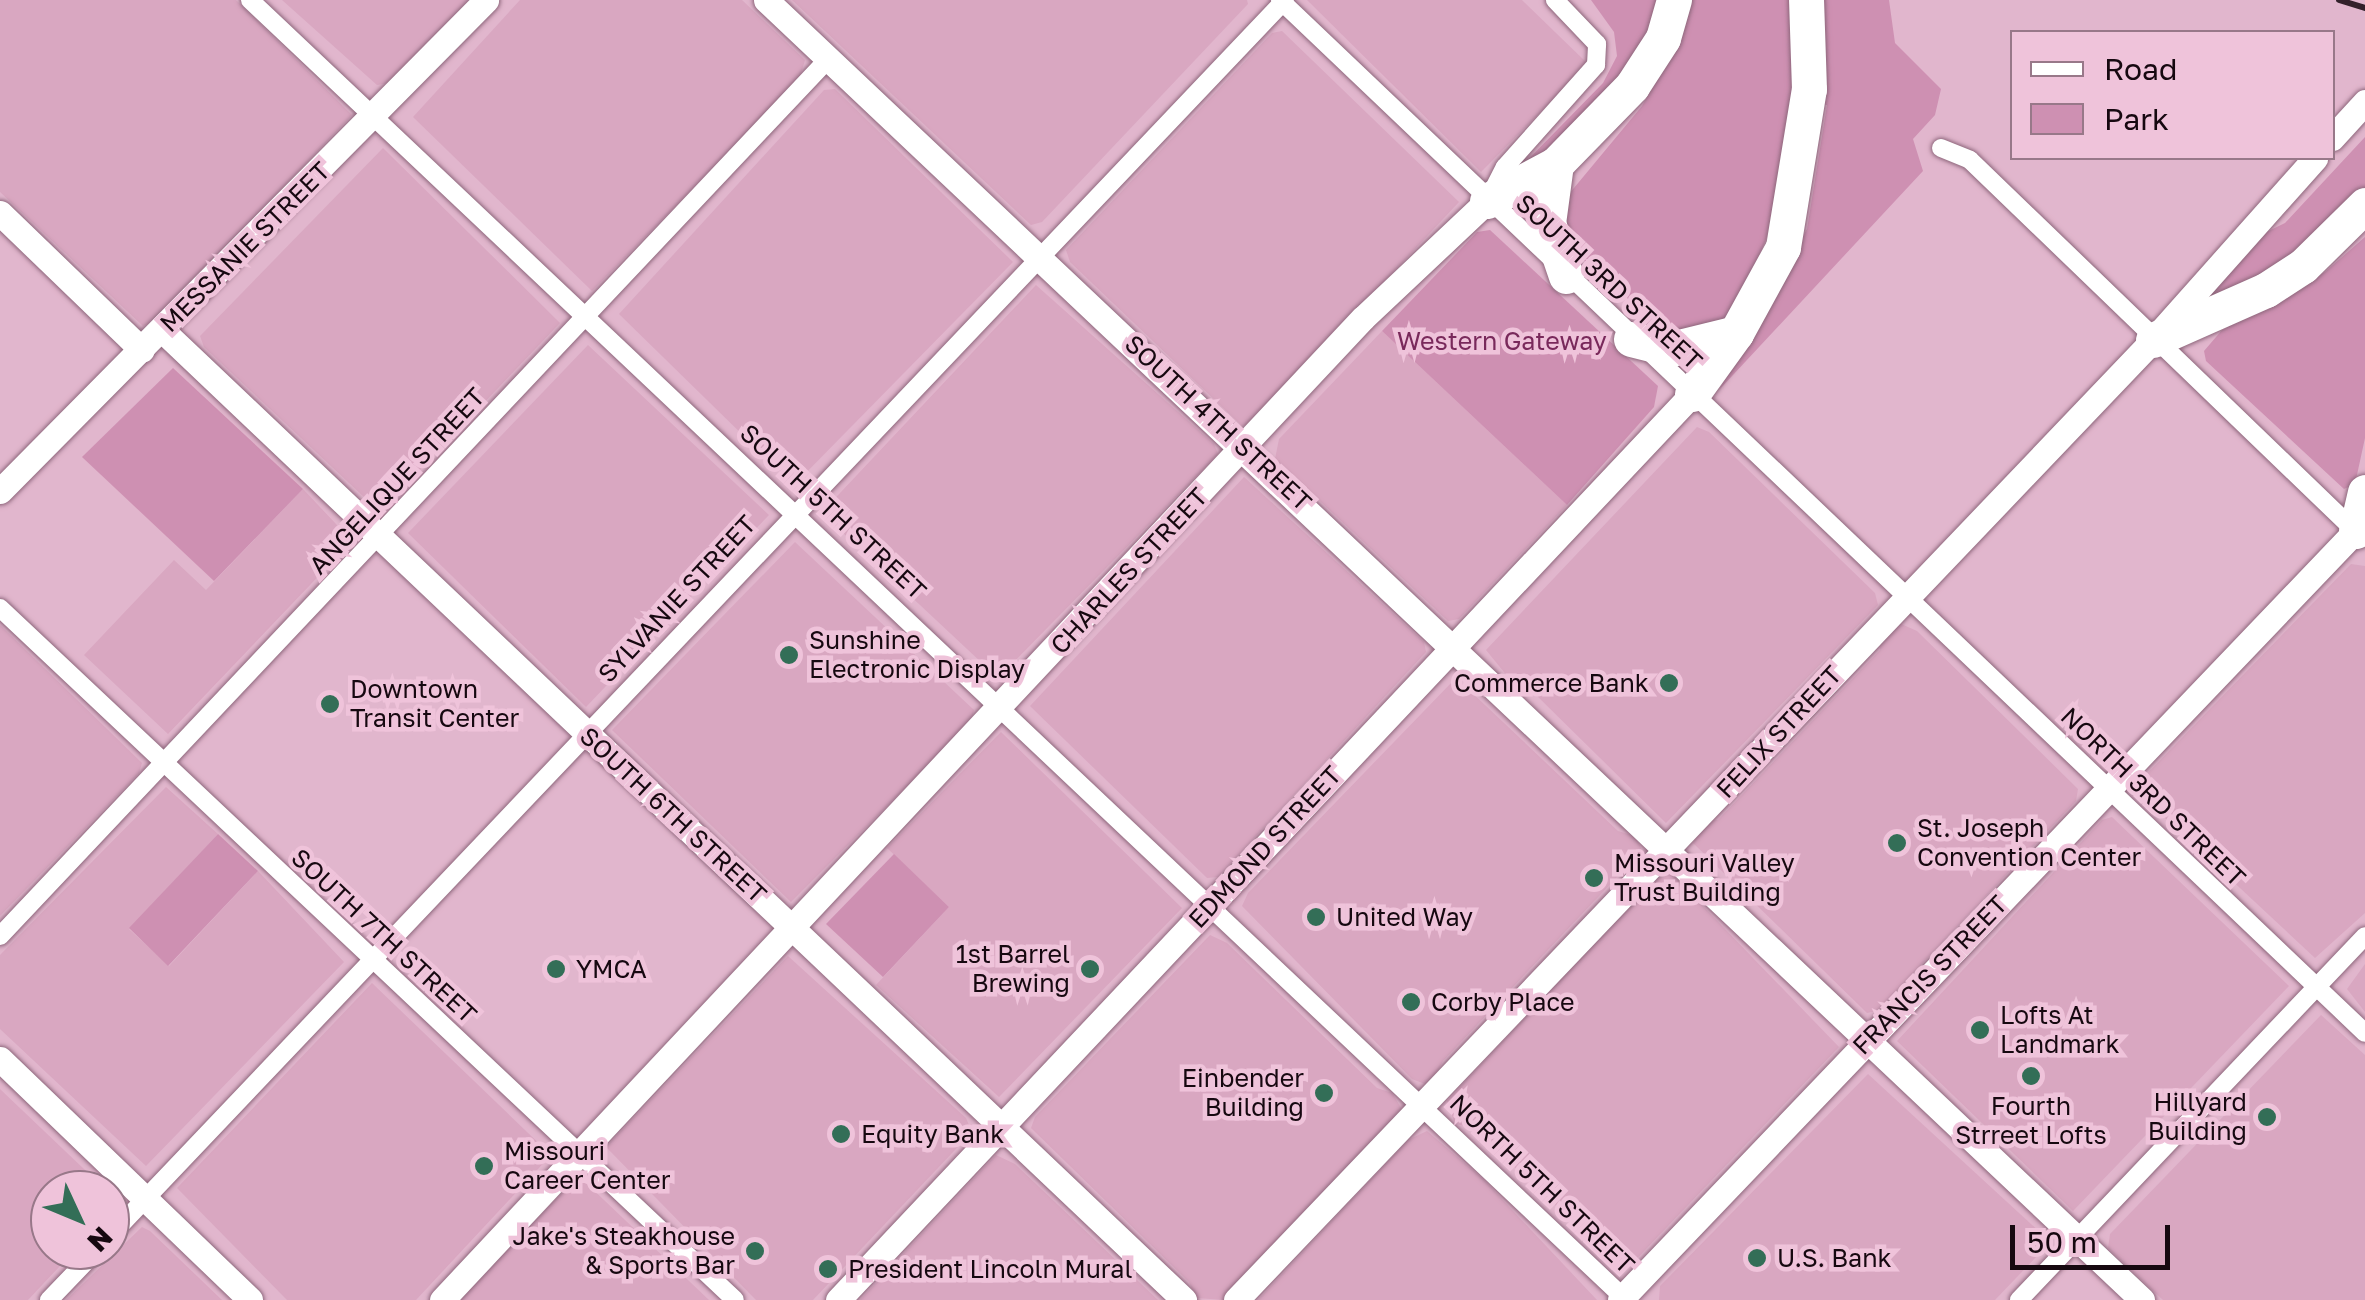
<!DOCTYPE html>
<html>
<head>
<meta charset="utf-8">
<style>
  body { margin:0 }
  #map { position:relative; width:2365px; height:1300px; overflow:hidden; background:#e1b6cd; font-family:"Golos Text",sans-serif }
  div>[style] { position:absolute }
  .built>* { inset:0; background:#d9a7c1 }
  .green>* { inset:0; background:#ce90b2 }
  .roads { filter:drop-shadow(0 0 2px #8d667b) drop-shadow(0 0 2px #8d667b) }
  .street>* { height:18px; margin:-9px; padding:0 9px; transform-origin:9px; border-radius:9px; background:#fff }
  .secondary>* { height:25px; margin:-12.5px; padding:0 12.5px; transform-origin:12.5px; border-radius:12.5px; background:#fff }
  .highway>* { height:35px; margin:-17.5px; padding:0 17.5px; transform-origin:17.5px; border-radius:17.5px; background:#fff }
  .rail>* { height:6px; margin:-3px; padding:0 3px; transform-origin:3px; border-radius:3px; background:#33212b }
  .dots>* { width:28px; height:28px; translate:-50% -50%; box-sizing:border-box; border:5px solid #efc3da; border-radius:50% }
  span { translate:-50% -50%; white-space:nowrap; text-align:center; line-height:1.15; -webkit-text-stroke:9px #efc3da; paint-order:stroke }
  .street-label { font-size:25px; color:#160810 }
  .park-label { font-size:25px; color:#79295b }
  .poi-label { font-size:25px; color:#160810 }
  .left { translate:0 -50%; text-align:left }
  .right { translate:-100% -50%; text-align:right }
  .legend { position:absolute; left:2010px; top:30px; width:325px; height:130px; box-sizing:border-box; background:#efc3da; border:2px solid #987889; margin:0; padding:12px 18px; list-style:none; font-size:30px; color:#160810 }
  .legend li { display:flex; align-items:center; gap:20px; height:50px }
  .legend b { width:50px; border:2px solid #987889 }
  .north { position:absolute; left:30px; top:1170px; width:100px; height:100px; box-sizing:border-box; background:#efc3da; border:2px solid #987889; border-radius:50%; rotate:134deg; font-size:28px; font-weight:700; line-height:40px; text-align:center; color:#160810 }
  .north::after { content:''; display:block; margin:auto; width:35px; height:45px; background:#336e57; clip-path:polygon(50% 0,100% 100%,50% 72%,0 100%) }
  .scale { position:absolute; left:2010px; top:1225px; width:160px; height:45px; box-sizing:border-box; border:5px solid #160810; border-top:0; padding-left:12px; font-size:30px; line-height:35px; white-space:nowrap; color:#160810; -webkit-text-stroke:8px #efc3da; paint-order:stroke }
</style>
</head>
<body>
<div id="map">
  <div class="built">
    <div style="clip-path:polygon(0 0,236px 0,352px 115px,155px 321px,143px 326px,0 192px)"></div>
    <div style="clip-path:polygon(282px 0,471px 0,389px 83px,377px 85px)"></div>
    <div style="clip-path:polygon(520px 0,742px 0,805px 60px,799px 80px,592px 291px,413px 117px)"></div>
    <div style="clip-path:polygon(792px 0,1247px 0,1248px 4px,1042px 222px,1031px 225px)"></div>
    <div style="clip-path:polygon(1307px 0,1522px 0,1588px 64px,1481px 172px)"></div>
    <div style="clip-path:polygon(1282px 31px,1459px 202px,1251px 424px,1242px 426px,1070px 262px,1066px 250px,1272px 33px)"></div>
    <div style="clip-path:polygon(835px 89px,1013px 262px,794px 485px,619px 314px,824px 90px)"></div>
    <div style="clip-path:polygon(383px 148px,560px 323px,380px 512px,204px 347px,200px 336px)"></div>
    <div style="clip-path:polygon(1036px 285px,1214px 444px,1218px 454px,998px 678px,827px 518px,825px 509px)"></div>
    <div style="clip-path:polygon(1382px 331px,1567px 505px,1459px 619px,1448px 621px,1275px 459px,1279px 439px)"></div>
    <div style="clip-path:polygon(588px 345px,769px 515px,586px 707px,408px 533px)"></div>
    <div style="clip-path:polygon(1697px 427px,1709px 432px,1875px 593px,1878px 605px,1666px 823px,1533px 692px,1517px 688px,1486px 650px)"></div>
    <div style="clip-path:polygon(1244px 477px,1424px 642px,1426px 652px,1218px 877px,1207px 878px,1030px 706px)"></div>
    <div style="clip-path:polygon(303px 489px,352px 541px,168px 734px,84px 655px,174px 560px,206px 590px)"></div>
    <div style="clip-path:polygon(795px 542px,974px 710px,971px 722px,791px 902px,612px 730px)"></div>
    <div style="clip-path:polygon(2351px 564px,2365px 566px,2365px 913px,2315px 958px,2138px 793px,2138px 783px)"></div>
    <div style="clip-path:polygon(1899px 623px,1917px 631px,2078px 789px,2076px 801px,1877px 1011px,1867px 1013px,1693px 843px,1707px 819px,1718px 820px,1880px 650px,1879px 638px)"></div>
    <div style="clip-path:polygon(0 625px,142px 763px,139px 773px,0 916px)"></div>
    <div style="clip-path:polygon(1452px 682px,1467px 688px,1618px 831px,1635px 836px,1644px 854px,1633px 873px,1618px 876px,1443px 1061px,1430px 1086px,1412px 1079px,1242px 906px,1248px 893px)"></div>
    <div style="clip-path:polygon(1001px 732px,1182px 908px,999px 1097px,876px 985px,949px 907px,887px 848px)"></div>
    <div style="clip-path:polygon(166px 787px,218px 834px,129px 929px,169px 966px,258px 871px,344px 962px,146px 1166px,0 1029px,0 955px)"></div>
    <div style="clip-path:polygon(2112px 817px,2289px 986px,2073px 1211px,1897px 1041px,2102px 820px)"></div>
    <div style="clip-path:polygon(1671px 873px,1839px 1047px,1626px 1270px,1471px 1127px,1455px 1124px,1447px 1101px,1653px 881px)"></div>
    <div style="clip-path:polygon(1210px 935px,1227px 943px,1377px 1088px,1392px 1093px,1403px 1111px,1225px 1300px,1196px 1298px,1189px 1282px,1031px 1128px,1035px 1117px)"></div>
    <div style="clip-path:polygon(788px 956px,966px 1118px,972px 1132px,813px 1300px,756px 1300px,606px 1147px)"></div>
    <div style="clip-path:polygon(2365px 964px,2365px 1012px,2347px 989px)"></div>
    <div style="clip-path:polygon(372px 983px,551px 1155px,416px 1300px,287px 1300px,177px 1188px)"></div>
    <div style="clip-path:polygon(2321px 1015px,2365px 1055px,2365px 1300px,2163px 1300px,2108px 1248px,2110px 1234px)"></div>
    <div style="clip-path:polygon(1868px 1074px,2042px 1234px,2038px 1255px,1995px 1300px,1659px 1300px,1660px 1286px)"></div>
    <div style="clip-path:polygon(0 1089px,106px 1190px,50px 1190px,50px 1250px,75px 1250px,28px 1300px,0 1300px)"></div>
    <div style="clip-path:polygon(1427px 1131px,1483px 1179px,1597px 1300px,1258px 1300px,1408px 1140px)"></div>
    <div style="clip-path:polygon(996px 1155px,1015px 1164px,1158px 1300px,860px 1300px)"></div>
    <div style="clip-path:polygon(576px 1179px,584px 1181px,709px 1300px,456px 1300px)"></div>
    <div style="clip-path:polygon(142px 1227px,150px 1231px,222px 1300px,66px 1300px)"></div>
  </div>
  <div class="green">
    <div style="clip-path:polygon(1591px 0,1889px 0,1895px 43px,1941px 89px,1935px 115px,1913px 139px,1923px 171px,1719px 390px,1807px 229px,1827px 105px,1792px 103px,1767px 237px,1732px 319px,1690px 339px,1649px 327px,1566px 242px,1564px 200px,1642px 106px,1663px 68px,1510px 178px,1603px 83px,1617px 56px,1614px 32px)"></div>
    <div style="clip-path:polygon(2365px 137px,2365px 190px,2276px 268px,2173px 325px,2254px 238px,2285px 223px)"></div>
    <div style="clip-path:polygon(1490px 230px,1658px 386px,1654px 407px,1567px 505px,1382px 331px,1477px 232px)"></div>
    <div style="clip-path:polygon(2365px 237px,2365px 438px,2355px 484px,2344px 489px,2206px 361px,2204px 351px,2222px 330px,2325px 272px)"></div>
    <div style="clip-path:polygon(173px 368px,303px 489px,214px 581px,82px 457px)"></div>
    <div style="clip-path:polygon(218px 834px,258px 871px,168px 966px,129px 928px)"></div>
    <div style="clip-path:polygon(894px 854px,949px 907px,883px 977px,826px 924px)"></div>
  </div>
  <div class="roads">
    <div class="street">
      <div style="left:250px;top:0;width:1893px;rotate:43.37deg"></div>
      <div style="left:1280px;top:0;width:1498px;rotate:43.59deg"></div>
      <div style="left:1941px;top:148px;width:31px;rotate:22deg"></div>
      <div style="left:1970px;top:160px;width:537px;rotate:43.94deg"></div>
      <div style="left:1492px;top:192px;width:28px;rotate:-63deg"></div>
      <div style="left:1505px;top:167px;width:137px;rotate:-48.3deg"></div>
      <div style="left:1596px;top:65px;width:21px;rotate:-87deg"></div>
      <div style="left:1597px;top:44px;width:61px;rotate:-133.7deg"></div>
      <div style="left:0;top:608px;width:1009px;rotate:43.27deg"></div>
      <div style="left:0;top:936px;width:1208px;rotate:-46.64deg"></div>
      <div style="left:110px;top:1236px;width:1705px;rotate:-46.45deg"></div>
      <div style="left:49px;top:1300px;width:69px;rotate:-46.2deg"></div>
      <div style="left:2019px;top:1300px;width:502px;rotate:-46.45deg"></div>
    </div>
    <div class="secondary">
      <div style="left:766px;top:0;width:1893px;rotate:43.37deg"></div>
      <div style="left:2332px;top:138px;width:49px;rotate:-47.5deg"></div>
      <div style="left:0;top:213px;width:197px;rotate:44deg"></div>
      <div style="left:162px;top:330px;width:1409px;rotate:43.5deg"></div>
      <div style="left:0;top:491px;width:691px;rotate:-45.29deg"></div>
      <div style="left:0;top:1059px;width:347px;rotate:43.9deg"></div>
      <div style="left:442px;top:1300px;width:1346px;rotate:-46.84deg"></div>
      <div style="left:1363px;top:318px;width:170px;rotate:-43.3deg"></div>
      <div style="left:838px;top:1300px;width:1245px;rotate:-46.69deg"></div>
      <div style="left:1236px;top:1300px;width:1328px;rotate:-46.31deg"></div>
      <div style="left:2153px;top:340px;width:244px;rotate:-48.3deg"></div>
      <div style="left:1620px;top:1300px;width:1078px;rotate:-46.28deg"></div>
    </div>
    <div class="highway">
      <div style="left:1556px;top:164px;width:60px;rotate:97.7deg"></div>
      <div style="left:1548px;top:223px;width:56px;rotate:71.2deg"></div>
      <div style="left:1487px;top:201px;width:78px;rotate:-28.2deg"></div>
      <div style="left:1556px;top:164px;width:109px;rotate:-45.7deg"></div>
      <div style="left:1632px;top:86px;width:57px;rotate:-57.1deg"></div>
      <div style="left:1663px;top:38px;width:40px;rotate:-74deg"></div>
      <div style="left:1631px;top:339px;width:41px;rotate:14deg"></div>
      <div style="left:1671px;top:349px;width:67px;rotate:-13.8deg"></div>
      <div style="left:2153px;top:340px;width:124px;rotate:-23.9deg"></div>
      <div style="left:2266px;top:290px;width:44px;rotate:-33deg"></div>
      <div style="left:2303px;top:266px;width:87px;rotate:-44.5deg"></div>
      <div style="left:1692px;top:394px;width:75px;rotate:-54.2deg"></div>
      <div style="left:1736px;top:333px;width:98px;rotate:-61.3deg"></div>
      <div style="left:1783px;top:247px;width:160px;rotate:-80.7deg"></div>
      <div style="left:1809px;top:89px;width:89px;rotate:-91.9deg"></div>
      <div style="left:2356px;top:531px;width:40px;rotate:-77deg"></div>
    </div>
  </div>
  <div class="rail">
    <div style="left:2339px;top:0;width:27px;rotate:17deg"></div>
  </div>
  <div class="dots">
    <div style="left:789px;top:655px;background:#336e57"></div>
    <div style="left:1669px;top:683px;background:#336e57"></div>
    <div style="left:330px;top:704px;background:#336e57"></div>
    <div style="left:1897px;top:843px;background:#336e57"></div>
    <div style="left:1594px;top:878px;background:#336e57"></div>
    <div style="left:1316px;top:917px;background:#336e57"></div>
    <div style="left:556px;top:969px;background:#336e57"></div>
    <div style="left:1090px;top:969px;background:#336e57"></div>
    <div style="left:1411px;top:1002px;background:#336e57"></div>
    <div style="left:1980px;top:1030px;background:#336e57"></div>
    <div style="left:2031px;top:1076px;background:#336e57"></div>
    <div style="left:1324px;top:1093px;background:#336e57"></div>
    <div style="left:2267px;top:1117px;background:#336e57"></div>
    <div style="left:841px;top:1134px;background:#336e57"></div>
    <div style="left:484px;top:1166px;background:#336e57"></div>
    <div style="left:755px;top:1251px;background:#336e57"></div>
    <div style="left:1757px;top:1258px;background:#336e57"></div>
    <div style="left:828px;top:1269px;background:#336e57"></div>
  </div>
  <div class="street-label">
    <span style="left:245px;top:247px;rotate:-45deg">MESSANIE STREET</span>
    <span style="left:1609px;top:282px;rotate:43deg">SOUTH 3RD STREET</span>
    <span style="left:1218px;top:423px;rotate:43deg">SOUTH 4TH STREET</span>
    <span style="left:397px;top:481px;rotate:-47deg">ANGELIQUE STREET</span>
    <span style="left:833px;top:512px;rotate:43deg">SOUTH 5TH STREET</span>
    <span style="left:1129px;top:571px;rotate:-47deg">CHARLES STREET</span>
    <span style="left:677px;top:599px;rotate:-47deg">SYLVANIE STREET</span>
    <span style="left:1779px;top:732px;rotate:-47deg">FELIX STREET</span>
    <span style="left:2153px;top:797px;rotate:44deg">NORTH 3RD STREET</span>
    <span style="left:673px;top:815px;rotate:43deg">SOUTH 6TH STREET</span>
    <span style="left:1265px;top:847px;rotate:-47deg">EDMOND STREET</span>
    <span style="left:384px;top:936px;rotate:43deg">SOUTH 7TH STREET</span>
    <span style="left:1930px;top:975px;rotate:-46deg">FRANCIS STREET</span>
    <span style="left:1542px;top:1184px;rotate:44deg">NORTH 5TH STREET</span>
  </div>
  <div class="park-label">
    <span style="left:1502px;top:341px">Western Gateway</span>
  </div>
  <div class="poi-label">
    <span class="left" style="left:809px;top:655px">Sunshine<br>Electronic Display</span>
    <span class="right" style="left:1649px;top:683px">Commerce Bank</span>
    <span class="left" style="left:350px;top:704px">Downtown<br>Transit Center</span>
    <span class="left" style="left:1917px;top:843px">St. Joseph<br>Convention Center</span>
    <span class="left" style="left:1614px;top:878px">Missouri Valley<br>Trust Building</span>
    <span class="left" style="left:1336px;top:917px">United Way</span>
    <span class="right" style="left:1070px;top:969px">1st Barrel<br>Brewing</span>
    <span class="left" style="left:576px;top:969px">YMCA</span>
    <span class="left" style="left:1431px;top:1002px">Corby Place</span>
    <span class="left" style="left:2000px;top:1030px">Lofts At<br>Landmark</span>
    <span class="right" style="left:1304px;top:1093px">Einbender<br>Building</span>
    <span class="right" style="left:2247px;top:1117px">Hillyard<br>Building</span>
    <span style="left:2031px;top:1121px">Fourth<br>Strreet Lofts</span>
    <span class="left" style="left:861px;top:1134px">Equity Bank</span>
    <span class="left" style="left:504px;top:1166px">Missouri<br>Career Center</span>
    <span class="right" style="left:735px;top:1251px">Jake's Steakhouse<br>&amp; Sports Bar</span>
    <span class="left" style="left:1777px;top:1258px">U.S. Bank</span>
    <span class="left" style="left:848px;top:1269px">President Lincoln Mural</span>
  </div>
  <ul class="legend">
  <li><b style="height:12px;background:#fff"></b>Road</li>
  <li><b style="height:28px;background:#ce90b2"></b>Park</li>
  </ul>
  <div class="north">N</div>
  <div class="scale">50 m</div>
</div>
</body>
</html>
